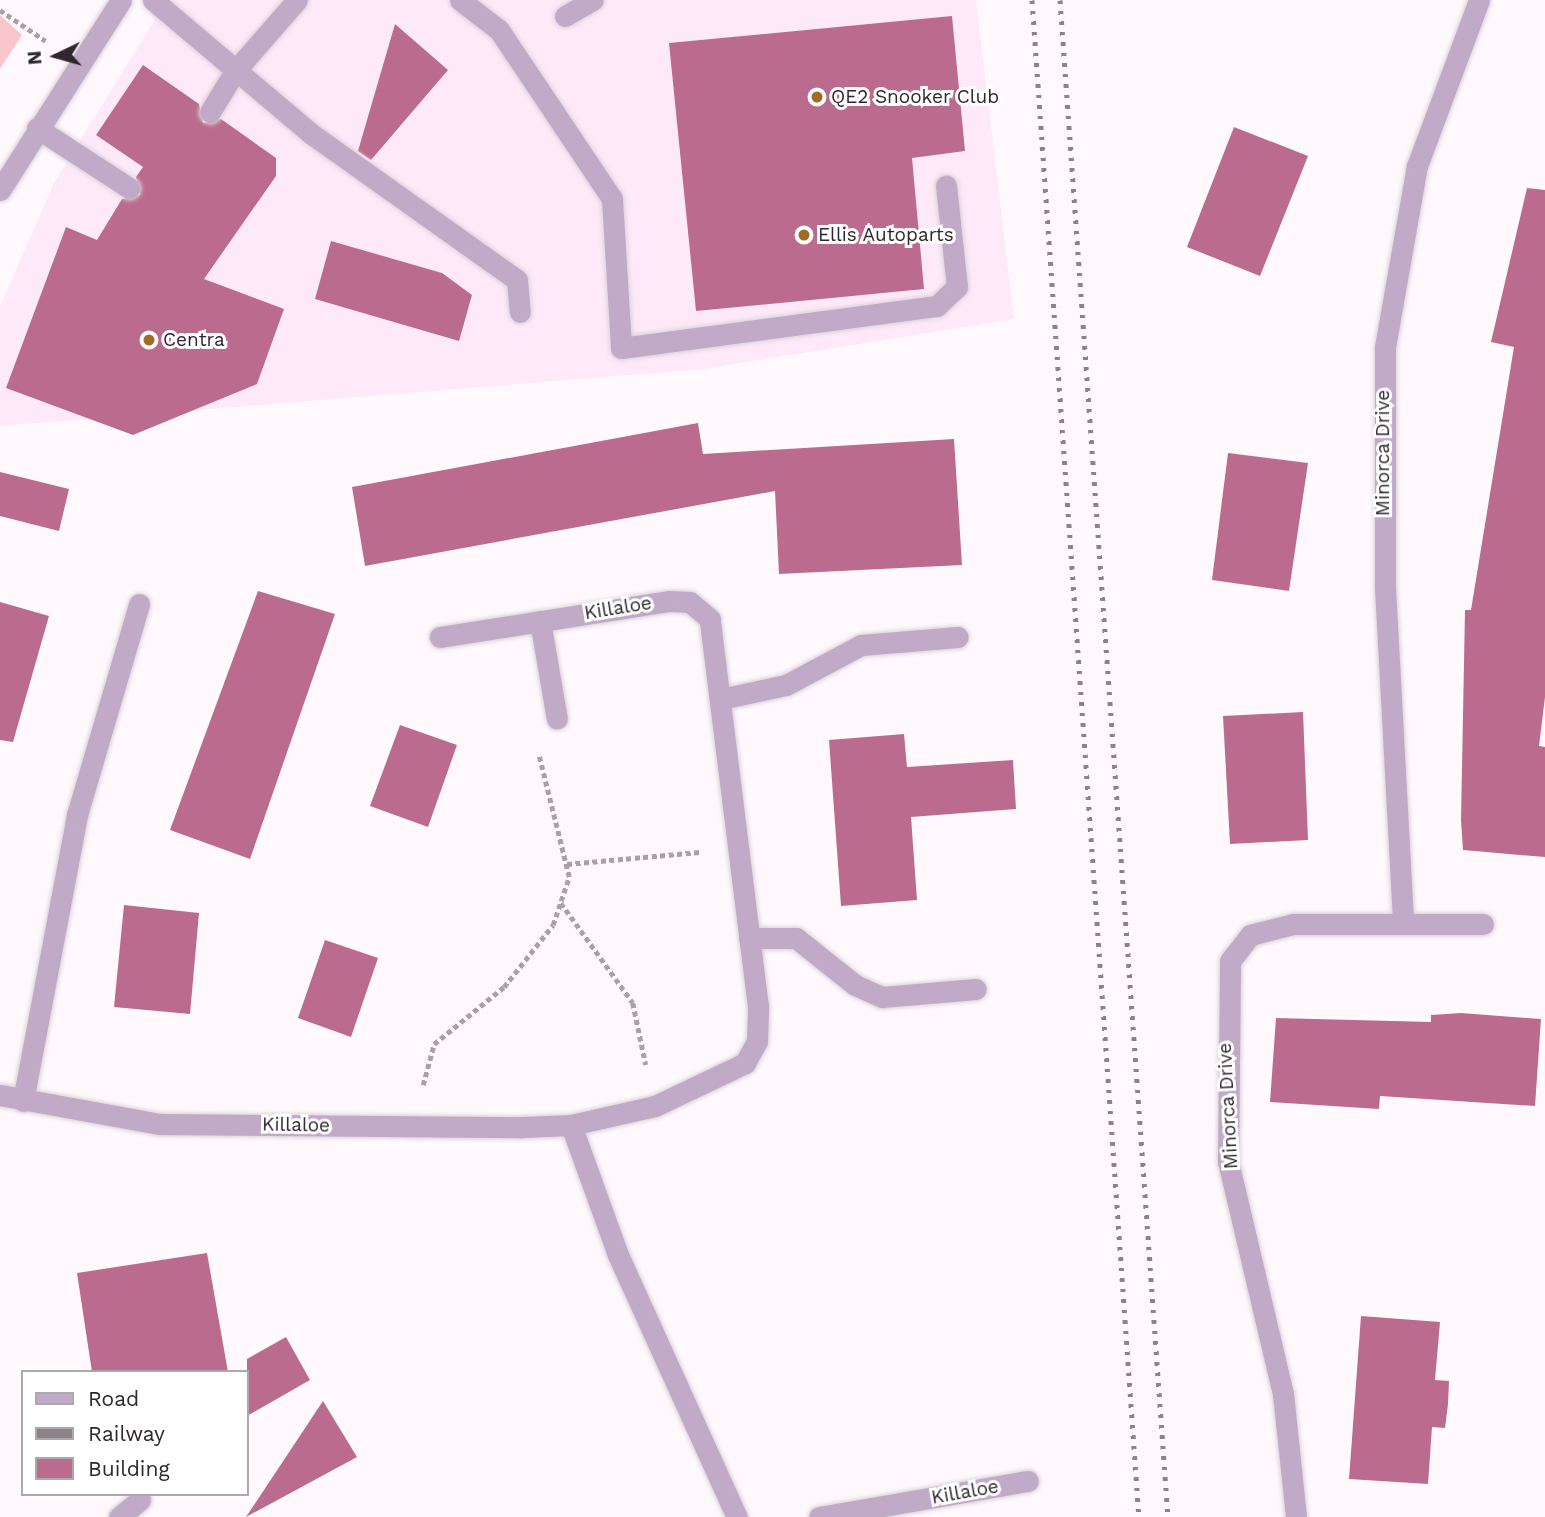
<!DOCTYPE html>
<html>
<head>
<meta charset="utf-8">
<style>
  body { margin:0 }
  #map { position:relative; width:1545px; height:1517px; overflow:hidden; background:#fff9fd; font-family:"Work Sans",sans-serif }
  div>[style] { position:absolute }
  .built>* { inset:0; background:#fee9f9 }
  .green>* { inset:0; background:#fac6cb }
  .building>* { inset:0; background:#bb6c8e }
  .path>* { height:4.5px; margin-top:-2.25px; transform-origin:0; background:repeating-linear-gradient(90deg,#a9a1a7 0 5px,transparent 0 8.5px) }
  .roads { filter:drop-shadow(0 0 2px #dad3d8) drop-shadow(0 0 2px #dad3d8) }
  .service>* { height:21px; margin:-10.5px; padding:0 10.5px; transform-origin:10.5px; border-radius:10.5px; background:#c0aac8 }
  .minor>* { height:21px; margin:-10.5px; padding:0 10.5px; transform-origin:10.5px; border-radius:10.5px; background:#c0aac8 }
  .tertiary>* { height:21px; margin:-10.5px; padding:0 10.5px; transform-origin:10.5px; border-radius:10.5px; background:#c0aac8 }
  .rail>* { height:5px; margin-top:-2.5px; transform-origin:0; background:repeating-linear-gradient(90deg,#8c838a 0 3.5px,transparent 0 10.5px) }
  .dots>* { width:19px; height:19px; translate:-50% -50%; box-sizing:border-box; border:4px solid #fff; border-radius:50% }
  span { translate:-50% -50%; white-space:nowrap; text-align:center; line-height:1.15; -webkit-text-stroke:6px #fff; paint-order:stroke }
  .poi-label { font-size:19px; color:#30262e }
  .left { translate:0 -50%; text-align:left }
  .street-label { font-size:19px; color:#30262e }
  .legend { position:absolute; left:21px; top:1370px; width:228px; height:126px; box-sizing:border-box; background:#fff; border:2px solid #aca8ab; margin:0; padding:9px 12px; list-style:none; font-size:21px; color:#30262e }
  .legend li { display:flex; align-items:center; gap:14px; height:35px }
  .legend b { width:35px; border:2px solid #aca8ab }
  .north { position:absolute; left:21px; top:21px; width:70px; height:70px; -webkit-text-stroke:5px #fff; paint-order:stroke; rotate:265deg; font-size:19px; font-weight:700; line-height:28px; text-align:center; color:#30262e }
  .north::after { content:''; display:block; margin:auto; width:24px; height:32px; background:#30262e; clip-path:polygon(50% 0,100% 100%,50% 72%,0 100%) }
</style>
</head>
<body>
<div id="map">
  <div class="built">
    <div style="clip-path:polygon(167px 0,976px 0,1014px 319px,704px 369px,0 426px,0 306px,54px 183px)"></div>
  </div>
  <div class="green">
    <div style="clip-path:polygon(0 15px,22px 35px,0 69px)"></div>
  </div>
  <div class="building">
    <div style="clip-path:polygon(952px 16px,965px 151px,912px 158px,924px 289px,696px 311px,669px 43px)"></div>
    <div style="clip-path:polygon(395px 24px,448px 70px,371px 160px,358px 151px)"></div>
    <div style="clip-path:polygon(143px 65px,199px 104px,203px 123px,221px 119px,276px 158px,276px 176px,204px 279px,284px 309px,257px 384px,133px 435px,6px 388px,66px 227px,97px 240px,122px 199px,140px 195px,136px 177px,143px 167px,96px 135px)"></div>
    <div style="clip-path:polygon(1234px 127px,1308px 156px,1260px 276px,1187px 247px)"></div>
    <div style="clip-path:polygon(1527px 188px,1545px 190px,1545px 697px,1539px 746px,1545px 747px,1545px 857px,1463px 850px,1461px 820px,1465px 610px,1471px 610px,1514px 347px,1491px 342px)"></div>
    <div style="clip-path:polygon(331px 241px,442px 273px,472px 295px,459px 341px,315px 299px)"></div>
    <div style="clip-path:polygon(698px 423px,703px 454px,954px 439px,962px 565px,779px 574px,775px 491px,365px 566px,352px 487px)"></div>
    <div style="clip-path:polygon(1228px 453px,1308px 463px,1289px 591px,1212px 580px)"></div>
    <div style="clip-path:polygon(0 472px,69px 489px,59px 531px,0 516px)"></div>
    <div style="clip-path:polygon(258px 591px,335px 614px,250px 859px,170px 830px)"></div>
    <div style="clip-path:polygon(0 602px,49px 616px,13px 742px,0 740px)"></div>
    <div style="clip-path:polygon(1303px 712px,1308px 840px,1230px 844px,1223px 716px)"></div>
    <div style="clip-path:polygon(400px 725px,457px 745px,428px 827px,370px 806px)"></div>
    <div style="clip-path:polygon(904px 734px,907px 767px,1013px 760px,1016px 809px,911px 817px,917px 900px,841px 906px,829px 740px)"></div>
    <div style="clip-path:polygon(124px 905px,199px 913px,190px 1014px,114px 1007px)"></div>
    <div style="clip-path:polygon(325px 940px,378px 958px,351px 1037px,298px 1018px)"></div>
    <div style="clip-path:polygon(1461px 1013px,1541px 1019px,1535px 1106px,1380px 1096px,1379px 1109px,1270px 1102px,1276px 1018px,1431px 1022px,1431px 1015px)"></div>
    <div style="clip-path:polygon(207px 1253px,228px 1372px,92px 1372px,77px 1273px)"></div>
    <div style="clip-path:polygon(1361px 1316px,1440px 1322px,1435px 1380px,1449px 1381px,1448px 1404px,1445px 1428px,1432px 1427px,1428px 1484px,1349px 1479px)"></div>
    <div style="clip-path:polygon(286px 1337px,310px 1380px,247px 1416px,247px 1359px)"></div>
    <div style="clip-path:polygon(323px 1401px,357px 1457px,246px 1517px)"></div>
  </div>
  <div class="path">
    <div style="left:0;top:10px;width:55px;rotate:34deg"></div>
    <div style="left:567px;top:864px;width:133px;rotate:-5.2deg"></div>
    <div style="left:561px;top:903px;width:123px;rotate:54.2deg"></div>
    <div style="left:633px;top:1003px;width:63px;rotate:78.2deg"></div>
    <div style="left:423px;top:1085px;width:42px;rotate:-75deg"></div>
    <div style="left:434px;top:1044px;width:90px;rotate:-39.2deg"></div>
    <div style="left:504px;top:987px;width:79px;rotate:-51.7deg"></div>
    <div style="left:553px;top:925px;width:51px;rotate:-71.6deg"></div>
    <div style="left:569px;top:877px;width:125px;rotate:-103.9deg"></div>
  </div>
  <div class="roads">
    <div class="service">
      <div style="left:153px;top:0;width:209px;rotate:40.2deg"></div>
      <div style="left:313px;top:135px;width:250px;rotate:35.4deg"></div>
      <div style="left:517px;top:280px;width:32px;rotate:85deg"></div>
      <div style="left:460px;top:0;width:49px;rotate:37.6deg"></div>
      <div style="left:499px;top:30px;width:203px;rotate:56.2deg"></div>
      <div style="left:612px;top:199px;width:149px;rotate:86.5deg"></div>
      <div style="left:621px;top:348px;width:319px;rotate:-7.6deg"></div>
      <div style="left:937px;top:306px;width:28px;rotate:-44deg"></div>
      <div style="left:957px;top:287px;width:102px;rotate:-96.2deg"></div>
      <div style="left:565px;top:16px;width:32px;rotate:-30deg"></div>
      <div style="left:210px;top:112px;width:48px;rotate:-58.6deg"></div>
      <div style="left:235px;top:71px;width:94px;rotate:-48.9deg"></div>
      <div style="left:37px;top:128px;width:110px;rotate:33.1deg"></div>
    </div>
    <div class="minor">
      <div style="left:540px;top:621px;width:99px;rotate:80.2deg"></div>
      <div style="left:721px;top:699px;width:66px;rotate:-12.2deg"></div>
      <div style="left:786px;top:685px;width:85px;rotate:-28.1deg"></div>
      <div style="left:861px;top:645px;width:97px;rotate:-4.7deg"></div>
      <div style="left:1403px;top:920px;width:335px;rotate:-93.1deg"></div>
      <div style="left:1385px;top:585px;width:238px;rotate:-90deg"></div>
      <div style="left:1385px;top:347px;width:184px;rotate:-80deg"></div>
      <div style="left:1417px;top:166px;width:177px;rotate:-69.5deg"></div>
      <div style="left:749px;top:938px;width:47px"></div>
      <div style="left:796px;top:938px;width:75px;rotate:38.5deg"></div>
      <div style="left:855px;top:985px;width:30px;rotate:24deg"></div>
      <div style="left:882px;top:997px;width:94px;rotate:-4.9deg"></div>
      <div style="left:0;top:1095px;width:162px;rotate:10.3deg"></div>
      <div style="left:159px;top:1124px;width:363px;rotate:0.5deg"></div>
      <div style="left:522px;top:1127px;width:49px;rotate:-2.3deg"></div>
      <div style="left:571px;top:1125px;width:86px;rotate:-12.7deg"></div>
      <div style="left:655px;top:1106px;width:100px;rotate:-25.5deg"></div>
      <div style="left:745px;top:1063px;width:25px;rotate:-61deg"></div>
      <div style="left:757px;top:1041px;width:34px;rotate:-88deg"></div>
      <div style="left:758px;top:1007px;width:391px;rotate:-97.1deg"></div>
      <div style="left:710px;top:619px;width:26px;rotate:-140deg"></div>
      <div style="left:690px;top:602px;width:21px;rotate:-177deg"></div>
      <div style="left:669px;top:601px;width:232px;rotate:171.1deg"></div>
      <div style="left:23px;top:1101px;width:291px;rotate:-79.3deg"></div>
      <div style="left:77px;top:815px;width:220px;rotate:-73.6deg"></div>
      <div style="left:571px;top:1125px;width:138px;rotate:70.1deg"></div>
      <div style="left:618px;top:1255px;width:288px;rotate:65.6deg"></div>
      <div style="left:119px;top:1517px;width:27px;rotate:-39deg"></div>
      <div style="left:819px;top:1517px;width:212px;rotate:-9.8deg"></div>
      <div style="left:1296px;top:1517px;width:124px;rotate:-96deg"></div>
      <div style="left:1283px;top:1394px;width:239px;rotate:-103.3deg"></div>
      <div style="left:1228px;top:1161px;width:200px;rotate:-89.4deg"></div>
      <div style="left:1230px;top:961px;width:33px;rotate:-52deg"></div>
      <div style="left:1250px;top:935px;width:44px;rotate:-14.3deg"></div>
      <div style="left:1293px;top:924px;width:190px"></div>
    </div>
    <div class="tertiary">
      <div style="left:0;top:190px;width:225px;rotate:-57.5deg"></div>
    </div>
  </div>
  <div class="rail">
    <div style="left:1032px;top:0;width:1521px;rotate:85.97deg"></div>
    <div style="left:1060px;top:0;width:1521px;rotate:85.93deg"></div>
  </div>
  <div class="dots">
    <div style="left:817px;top:97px;background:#a26a27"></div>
    <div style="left:804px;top:235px;background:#a26a27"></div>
    <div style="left:149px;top:340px;background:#a26a27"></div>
  </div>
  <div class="poi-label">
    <span class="left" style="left:831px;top:97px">QE2 Snooker Club</span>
    <span class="left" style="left:818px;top:235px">Ellis Autoparts</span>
    <span class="left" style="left:163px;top:340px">Centra</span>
  </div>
  <div class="street-label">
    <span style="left:1383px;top:453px;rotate:-90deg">Minorca Drive</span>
    <span style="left:618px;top:608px;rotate:-9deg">Killaloe</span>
    <span style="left:1228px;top:1106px;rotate:-93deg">Minorca Drive</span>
    <span style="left:296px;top:1125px;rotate:1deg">Killaloe</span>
    <span style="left:965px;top:1492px;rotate:-10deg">Killaloe</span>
  </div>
  <ul class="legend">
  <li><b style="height:9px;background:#c0aac8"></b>Road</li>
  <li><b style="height:9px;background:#8c838a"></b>Railway</li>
  <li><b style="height:19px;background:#bb6c8e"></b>Building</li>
  </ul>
  <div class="north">N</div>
</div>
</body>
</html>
